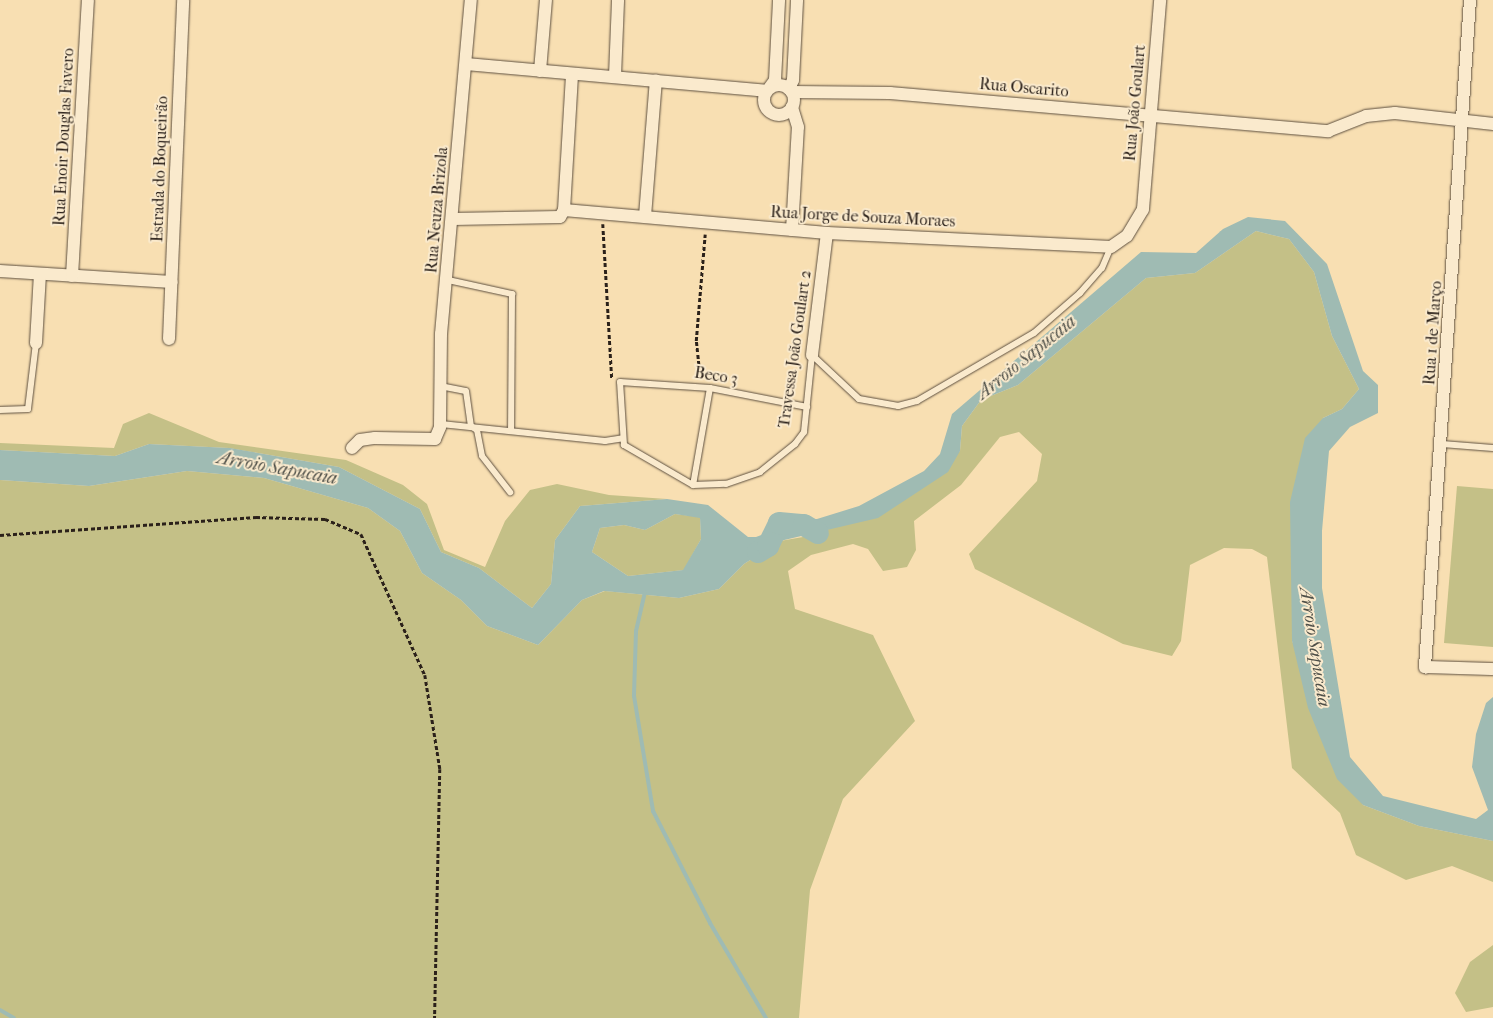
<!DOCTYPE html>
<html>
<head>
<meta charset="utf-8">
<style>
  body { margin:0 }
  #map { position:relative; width:1493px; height:1018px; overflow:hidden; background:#f8dfb2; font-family:"IM FELL French Canon",serif }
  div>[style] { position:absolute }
  .green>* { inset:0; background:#c4c087 }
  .water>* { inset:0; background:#9fbbb3 }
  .stream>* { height:4px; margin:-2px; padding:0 2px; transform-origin:2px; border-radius:2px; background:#9fbbb3 }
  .river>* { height:22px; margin:-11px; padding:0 11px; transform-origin:11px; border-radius:11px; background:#9fbbb3 }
  .path>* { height:2.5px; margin-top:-1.25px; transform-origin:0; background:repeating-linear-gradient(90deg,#2b211a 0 4px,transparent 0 6.5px) }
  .roads { filter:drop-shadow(0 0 1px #5e5040) drop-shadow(0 0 1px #5e5040) }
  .service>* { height:6px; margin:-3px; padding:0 3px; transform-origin:3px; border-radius:3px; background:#faeacd }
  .minor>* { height:12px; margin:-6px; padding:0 6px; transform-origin:6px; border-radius:6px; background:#faeacd }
  .minor>.ring { margin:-6px; padding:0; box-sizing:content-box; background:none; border:12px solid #faeacd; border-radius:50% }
  span { translate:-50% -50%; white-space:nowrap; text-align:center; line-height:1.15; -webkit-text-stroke:4px #faeacd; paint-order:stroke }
  .street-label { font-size:16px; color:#2b211a }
  .water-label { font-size:18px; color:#4e4f48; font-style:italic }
</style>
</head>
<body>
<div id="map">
  <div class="green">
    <div style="clip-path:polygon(1256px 231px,1289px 239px,1314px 272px,1332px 336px,1359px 389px,1342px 409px,1323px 418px,1292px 641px,1363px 805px,1419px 826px,1493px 841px,1493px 882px,1452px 866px,1406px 880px,1356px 855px,1340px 813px,1292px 768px,1267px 557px,1252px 549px,1224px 548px,1190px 565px,1181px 641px,1172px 656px,1123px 644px,975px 569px,969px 554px,1037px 481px,1042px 454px,1019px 432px,1000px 437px,961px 485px,914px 521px,916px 550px,907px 567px,883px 571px,868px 549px,853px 544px,811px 555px,788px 571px,795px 609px,873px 635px,915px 721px,843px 799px,810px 890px,799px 1018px,0 1018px,0 480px,89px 486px,187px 471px,264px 478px,368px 508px,400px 531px,422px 573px,461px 600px,487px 626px,538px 645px,582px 600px,605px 591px,679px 598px,719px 589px,744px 564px,780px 541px,820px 534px,960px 451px,962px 426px,981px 400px,1018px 385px,1146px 278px,1195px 273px)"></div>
    <div style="clip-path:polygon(149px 413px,219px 442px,346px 460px,403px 485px,427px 504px,444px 550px,485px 567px,505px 521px,530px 490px,557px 484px,609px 495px,667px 499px,580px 506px,555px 540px,551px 584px,532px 608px,479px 568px,441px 552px,420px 509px,339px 467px,229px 448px,149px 444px,115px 456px,0 450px,0 443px,114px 448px,123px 424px)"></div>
    <div style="clip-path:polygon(1457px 486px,1493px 489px,1493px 647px,1444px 643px)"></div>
    <div style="clip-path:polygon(675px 514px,700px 517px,701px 539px,684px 570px,628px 576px,592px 552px,600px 528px,624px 525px,645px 530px)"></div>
    <div style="clip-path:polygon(1493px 945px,1493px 1007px,1466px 1012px,1455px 993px,1470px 962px)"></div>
  </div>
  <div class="water">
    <div style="clip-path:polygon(evenodd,1248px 217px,1285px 221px,1327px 264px,1363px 371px,1378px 385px,1378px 413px,1350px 427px,1329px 451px,1322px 531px,1322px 588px,1350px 757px,1383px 796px,1476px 819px,1488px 810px,1472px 767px,1476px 734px,1486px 703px,1493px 697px,1493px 841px,1419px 826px,1363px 805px,1337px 779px,1308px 708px,1292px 641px,1290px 502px,1305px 438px,1323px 418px,1342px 409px,1359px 389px,1332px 336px,1314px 272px,1289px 239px,1256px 231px,1195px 273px,1146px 278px,1018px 385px,981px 400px,962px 426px,960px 451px,948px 472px,878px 518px,780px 541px,744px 564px,719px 589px,679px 598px,604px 591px,582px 600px,538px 645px,487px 626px,461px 600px,422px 573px,400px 531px,368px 508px,264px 478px,187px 471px,89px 486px,0 480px,0 450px,115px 456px,149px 444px,230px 448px,339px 467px,420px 509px,441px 552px,479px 568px,532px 608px,551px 584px,555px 540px,580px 506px,667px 499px,708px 505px,748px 537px,756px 537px,800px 520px,817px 519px,859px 506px,924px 471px,940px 454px,952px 414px,1141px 252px,1196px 253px,1223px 229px,1248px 217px,675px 514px,700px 518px,701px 539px,683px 570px,628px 576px,592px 552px,600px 528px,624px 525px,645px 530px,675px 514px)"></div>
  </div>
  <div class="stream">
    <div style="left:645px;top:592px;width:40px;rotate:103deg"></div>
    <div style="left:636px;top:631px;width:65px;rotate:91.8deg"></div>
    <div style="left:634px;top:696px;width:117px;rotate:80.6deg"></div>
    <div style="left:653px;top:811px;width:126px;rotate:63deg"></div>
    <div style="left:710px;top:923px;width:110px;rotate:59.5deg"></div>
    <div style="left:0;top:1010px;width:16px;rotate:30deg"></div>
  </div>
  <div class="river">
    <div style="left:758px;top:552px;width:12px;rotate:-31deg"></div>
    <div style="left:768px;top:546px;width:25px;rotate:-64deg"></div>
    <div style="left:779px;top:523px;width:25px;rotate:5deg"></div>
    <div style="left:804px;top:525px;width:16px;rotate:30deg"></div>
  </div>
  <div class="path">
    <div style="left:603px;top:224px;width:154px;rotate:86.7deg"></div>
    <div style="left:700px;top:378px;width:37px;rotate:-96deg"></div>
    <div style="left:696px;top:341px;width:107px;rotate:-85.2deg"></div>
    <div style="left:0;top:535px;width:257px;rotate:-4deg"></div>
    <div style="left:256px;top:517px;width:69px;rotate:1.7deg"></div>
    <div style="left:325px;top:519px;width:39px;rotate:23deg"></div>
    <div style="left:361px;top:534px;width:155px;rotate:65.6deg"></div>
    <div style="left:425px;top:675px;width:95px;rotate:80.9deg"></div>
    <div style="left:440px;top:769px;width:249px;rotate:91.2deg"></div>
  </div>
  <div class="roads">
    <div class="service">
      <div style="left:448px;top:280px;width:66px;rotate:12.3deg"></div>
      <div style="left:512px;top:294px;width:135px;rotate:90.4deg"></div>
      <div style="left:812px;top:355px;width:64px;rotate:43.1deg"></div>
      <div style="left:859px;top:399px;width:40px;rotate:10deg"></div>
      <div style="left:898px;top:406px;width:20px;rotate:-15deg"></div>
      <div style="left:917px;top:401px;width:135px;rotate:-30.2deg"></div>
      <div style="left:1034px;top:333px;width:61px;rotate:-41deg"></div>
      <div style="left:1080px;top:293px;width:33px;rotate:-49deg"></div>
      <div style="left:1102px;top:268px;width:23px;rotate:-67deg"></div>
      <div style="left:440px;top:386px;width:26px;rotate:11deg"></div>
      <div style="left:466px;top:391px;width:35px;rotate:82deg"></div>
      <div style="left:471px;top:426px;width:7px;rotate:34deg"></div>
      <div style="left:477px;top:430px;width:26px;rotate:79deg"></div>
      <div style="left:482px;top:456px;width:46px;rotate:52.1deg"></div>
      <div style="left:710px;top:388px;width:98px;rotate:99.9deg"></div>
      <div style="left:693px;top:485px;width:80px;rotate:-149.9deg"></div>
      <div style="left:624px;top:445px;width:63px;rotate:-93.6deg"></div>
      <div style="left:620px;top:382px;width:90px;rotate:3.8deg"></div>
      <div style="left:710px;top:388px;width:99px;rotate:11.1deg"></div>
      <div style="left:0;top:410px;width:28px;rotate:-2deg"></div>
      <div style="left:28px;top:409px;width:66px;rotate:-83.1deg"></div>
      <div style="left:441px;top:424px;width:165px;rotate:5.9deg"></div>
      <div style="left:605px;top:441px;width:18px;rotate:-9deg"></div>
      <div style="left:1442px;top:444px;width:51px;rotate:4.5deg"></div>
      <div style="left:693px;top:485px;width:33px;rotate:-2deg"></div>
      <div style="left:726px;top:484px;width:36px;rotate:-19deg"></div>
      <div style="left:760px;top:472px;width:45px;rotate:-38.7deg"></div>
      <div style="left:795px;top:444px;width:15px;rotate:-53deg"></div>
      <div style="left:804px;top:432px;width:77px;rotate:-84.1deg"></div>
    </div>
    <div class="minor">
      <div style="left:1470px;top:0;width:669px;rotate:93.86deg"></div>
      <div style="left:1425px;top:667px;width:68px;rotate:1.7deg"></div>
      <div style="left:466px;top:64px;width:301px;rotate:5.1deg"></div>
      <div style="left:540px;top:71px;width:71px;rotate:-85.2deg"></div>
      <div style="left:615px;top:76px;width:76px;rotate:-87.7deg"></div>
      <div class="ring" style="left:764px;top:85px;width:18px;height:18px"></div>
      <div style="left:770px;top:87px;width:9px;rotate:-54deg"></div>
      <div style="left:775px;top:80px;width:80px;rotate:-87.1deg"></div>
      <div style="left:789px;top:89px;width:10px;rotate:-66deg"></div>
      <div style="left:793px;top:80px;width:80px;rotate:-87.1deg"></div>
      <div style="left:792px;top:92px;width:98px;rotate:0.6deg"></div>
      <div style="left:890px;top:93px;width:440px;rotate:5deg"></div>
      <div style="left:1328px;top:131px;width:41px;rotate:-21.5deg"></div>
      <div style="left:1366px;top:116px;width:29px;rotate:-6deg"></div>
      <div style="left:1395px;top:113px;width:99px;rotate:6.4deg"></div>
      <div style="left:564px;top:210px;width:264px;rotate:5deg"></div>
      <div style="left:827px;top:233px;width:284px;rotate:2.8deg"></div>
      <div style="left:1111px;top:247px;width:19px;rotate:-35deg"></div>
      <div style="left:1127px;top:236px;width:31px;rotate:-59deg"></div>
      <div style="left:1143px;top:209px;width:210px;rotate:-85.3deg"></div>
      <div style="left:645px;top:216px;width:136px;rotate:-85.4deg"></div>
      <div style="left:453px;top:219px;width:107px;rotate:-1.1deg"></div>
      <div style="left:560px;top:217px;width:8px;rotate:-60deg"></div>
      <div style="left:564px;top:210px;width:136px;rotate:-86.6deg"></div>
      <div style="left:792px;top:230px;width:103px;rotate:-86.7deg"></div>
      <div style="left:798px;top:127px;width:21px;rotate:-107deg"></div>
      <div style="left:0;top:271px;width:172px;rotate:3.7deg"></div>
      <div style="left:72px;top:276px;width:276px;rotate:-86.7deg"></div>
      <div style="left:169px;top:339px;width:339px;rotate:-87.6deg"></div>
      <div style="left:36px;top:343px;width:69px;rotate:-86.7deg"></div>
      <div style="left:812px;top:355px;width:123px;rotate:-83deg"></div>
      <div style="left:352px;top:448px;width:11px;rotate:-45deg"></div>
      <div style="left:360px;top:440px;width:15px;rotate:-8deg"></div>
      <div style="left:375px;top:438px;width:60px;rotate:1deg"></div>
      <div style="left:435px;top:439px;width:13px;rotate:-67deg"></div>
      <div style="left:440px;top:427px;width:93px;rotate:-89.4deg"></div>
      <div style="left:441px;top:334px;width:335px;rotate:-84.9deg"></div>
    </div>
  </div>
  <div class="street-label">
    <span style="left:1024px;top:88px;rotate:5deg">Rua Oscarito</span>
    <span style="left:1135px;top:103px;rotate:-85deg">Rua João Goulart</span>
    <span style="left:64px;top:137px;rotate:-87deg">Rua Enoir Douglas Favero</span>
    <span style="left:160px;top:169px;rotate:-88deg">Estrada do Boqueirão</span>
    <span style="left:437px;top:210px;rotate:-85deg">Rua Neuza Brizola</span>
    <span style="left:863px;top:217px;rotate:3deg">Rua Jorge de Souza Moraes</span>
    <span style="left:1433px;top:333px;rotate:-86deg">Rua 1 de Março</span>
    <span style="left:795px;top:349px;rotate:-82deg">Travessa João Goulart 2</span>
    <span style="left:716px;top:376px;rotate:9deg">Beco 3</span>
  </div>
  <div class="water-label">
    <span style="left:1027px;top:358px;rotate:-39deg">Arroio Sapucaia</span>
    <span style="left:277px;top:469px;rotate:10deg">Arroio Sapucaia</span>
    <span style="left:1314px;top:647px;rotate:81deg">Arroio Sapucaia</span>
  </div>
</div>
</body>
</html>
